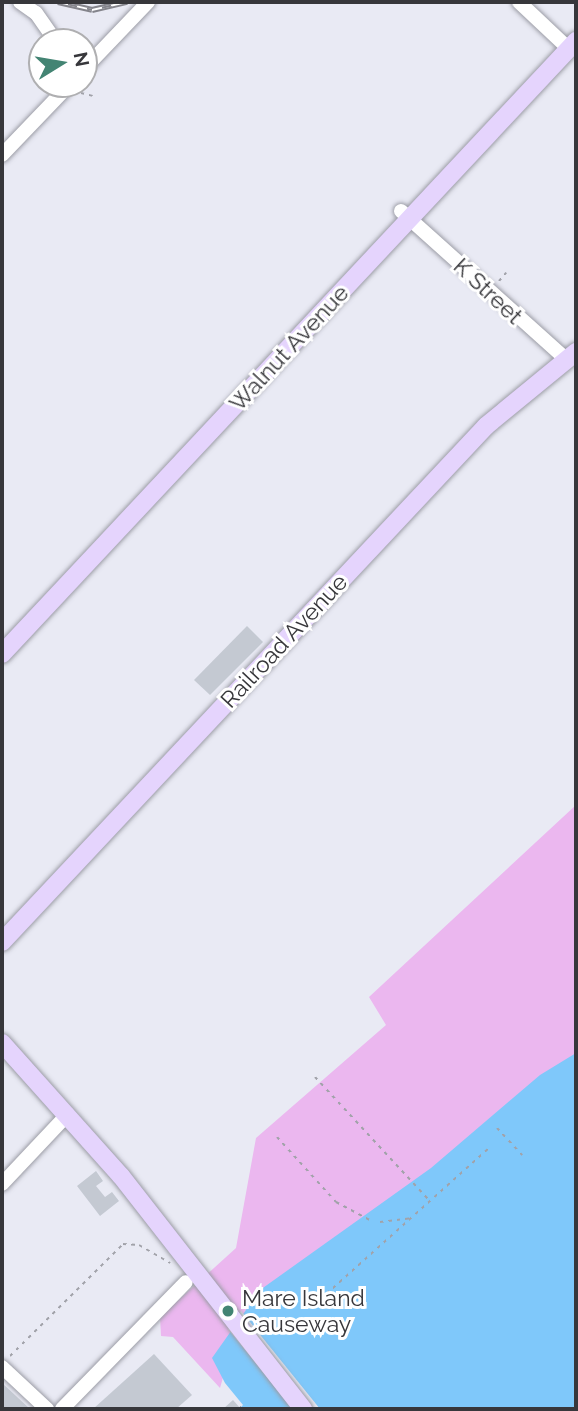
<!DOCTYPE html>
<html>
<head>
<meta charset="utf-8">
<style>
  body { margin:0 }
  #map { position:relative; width:578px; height:1411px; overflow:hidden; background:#e9eaf4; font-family:Raleway,sans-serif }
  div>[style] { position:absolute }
  .green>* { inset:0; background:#ebb7ef }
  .water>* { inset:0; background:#7fc8fa }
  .pier>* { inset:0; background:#e9eaf4 }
  .building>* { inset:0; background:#c4c9d2 }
  .path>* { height:2px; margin-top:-1px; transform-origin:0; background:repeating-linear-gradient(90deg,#a1a2a9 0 3.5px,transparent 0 8.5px) }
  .roads { filter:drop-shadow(0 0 2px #9c9da6) drop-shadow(0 0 2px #9c9da6) }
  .minor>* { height:14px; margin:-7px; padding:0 7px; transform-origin:7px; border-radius:7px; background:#fff }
  .major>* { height:18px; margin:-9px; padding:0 9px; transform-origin:9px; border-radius:9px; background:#e5d4fd }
  .rail>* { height:6px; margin-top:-3px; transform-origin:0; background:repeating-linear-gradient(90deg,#fff 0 10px,#84848b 0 20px); box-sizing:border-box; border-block:2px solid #84848b }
  .dots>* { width:19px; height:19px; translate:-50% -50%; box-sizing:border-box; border:4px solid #fff; border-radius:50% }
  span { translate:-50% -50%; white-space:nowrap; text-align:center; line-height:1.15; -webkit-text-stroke:6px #fff; paint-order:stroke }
  .street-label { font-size:23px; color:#37373b }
  .poi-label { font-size:23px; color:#37373b }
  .left { translate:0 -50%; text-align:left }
  .frame { position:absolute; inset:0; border:4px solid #37373b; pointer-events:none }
  .north { position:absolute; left:28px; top:28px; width:70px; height:70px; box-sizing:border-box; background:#fff; border:2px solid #afafb1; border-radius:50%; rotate:79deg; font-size:19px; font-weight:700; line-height:28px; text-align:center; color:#37373b }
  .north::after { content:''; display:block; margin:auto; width:24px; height:32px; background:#438473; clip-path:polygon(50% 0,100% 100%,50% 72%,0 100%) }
</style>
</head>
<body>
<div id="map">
  <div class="green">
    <div style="clip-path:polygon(576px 805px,576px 1079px,231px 1350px,220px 1388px,173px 1337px,161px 1336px,160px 1317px,236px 1248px,256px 1138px,386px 1025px,369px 997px)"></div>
  </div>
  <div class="water">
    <div style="clip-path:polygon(576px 1053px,576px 1409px,239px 1409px,243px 1405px,225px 1383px,212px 1358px,260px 1290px,431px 1168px,540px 1075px)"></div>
  </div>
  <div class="pier">
    <div style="clip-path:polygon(241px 1311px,320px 1409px,293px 1409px,228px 1329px)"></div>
  </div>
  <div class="building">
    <div style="clip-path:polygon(247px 626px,263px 642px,210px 695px,194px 680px)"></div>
    <div style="clip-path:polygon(96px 1171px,103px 1181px,96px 1186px,105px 1197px,112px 1192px,119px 1201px,100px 1216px,77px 1186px)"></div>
    <div style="clip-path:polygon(154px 1354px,192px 1395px,176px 1409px,93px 1409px)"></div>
    <div style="clip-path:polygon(2px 1383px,30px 1409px,2px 1409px)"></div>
    <div style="clip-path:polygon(233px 1400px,241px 1409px,223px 1409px)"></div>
  </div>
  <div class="path">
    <div style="left:81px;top:93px;width:12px;rotate:14deg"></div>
    <div style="left:499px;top:281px;width:11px;rotate:-49deg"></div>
    <div style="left:315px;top:1077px;width:168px;rotate:47.2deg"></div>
    <div style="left:497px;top:1128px;width:37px;rotate:47deg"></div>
    <div style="left:277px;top:1137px;width:88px;rotate:47.8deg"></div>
    <div style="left:336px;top:1202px;width:40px;rotate:28deg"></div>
    <div style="left:380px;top:1222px;width:31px;rotate:-7deg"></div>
    <div style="left:314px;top:1305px;width:234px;rotate:-41.9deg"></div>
    <div style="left:10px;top:1356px;width:159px;rotate:-44.7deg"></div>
    <div style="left:123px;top:1244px;width:16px;rotate:4deg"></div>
    <div style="left:139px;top:1245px;width:36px;rotate:30deg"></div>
    <div style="left:239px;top:1409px;width:6px;rotate:-45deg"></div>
  </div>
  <div class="roads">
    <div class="minor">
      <div style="left:20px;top:2px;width:19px;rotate:35deg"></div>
      <div style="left:36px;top:13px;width:35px;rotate:55deg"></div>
      <div style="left:519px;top:2px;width:69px;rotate:43.2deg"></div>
      <div style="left:84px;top:69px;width:93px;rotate:-46.3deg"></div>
      <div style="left:2px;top:155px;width:98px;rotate:-46.2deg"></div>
      <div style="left:401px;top:211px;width:223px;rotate:41.9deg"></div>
      <div style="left:2px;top:1184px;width:96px;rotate:-46.7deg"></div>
      <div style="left:2px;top:1367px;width:62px;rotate:43deg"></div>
      <div style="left:62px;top:1409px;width:177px;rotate:-45.7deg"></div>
    </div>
    <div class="major">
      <div style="left:2px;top:654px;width:840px;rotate:-46.88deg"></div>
      <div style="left:2px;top:942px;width:707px;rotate:-46.83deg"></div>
      <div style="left:486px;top:426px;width:117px;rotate:-39.4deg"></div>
      <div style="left:2px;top:1043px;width:178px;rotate:48.2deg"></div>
      <div style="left:121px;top:1176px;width:296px;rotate:52deg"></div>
    </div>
  </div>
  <div class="rail">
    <div style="left:58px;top:2px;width:35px;rotate:13deg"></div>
    <div style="left:92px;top:10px;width:36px;rotate:-13deg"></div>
  </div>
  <div class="dots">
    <div style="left:228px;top:1311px;background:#438473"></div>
  </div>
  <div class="street-label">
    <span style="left:488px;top:291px;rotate:43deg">K Street</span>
    <span style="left:289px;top:348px;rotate:-47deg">Walnut Avenue</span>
    <span style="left:284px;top:641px;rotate:-47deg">Railroad Avenue</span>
  </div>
  <div class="poi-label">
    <span class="left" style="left:242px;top:1311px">Mare Island<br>Causeway</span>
  </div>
  <div class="frame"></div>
  <div class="north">N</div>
</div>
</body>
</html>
